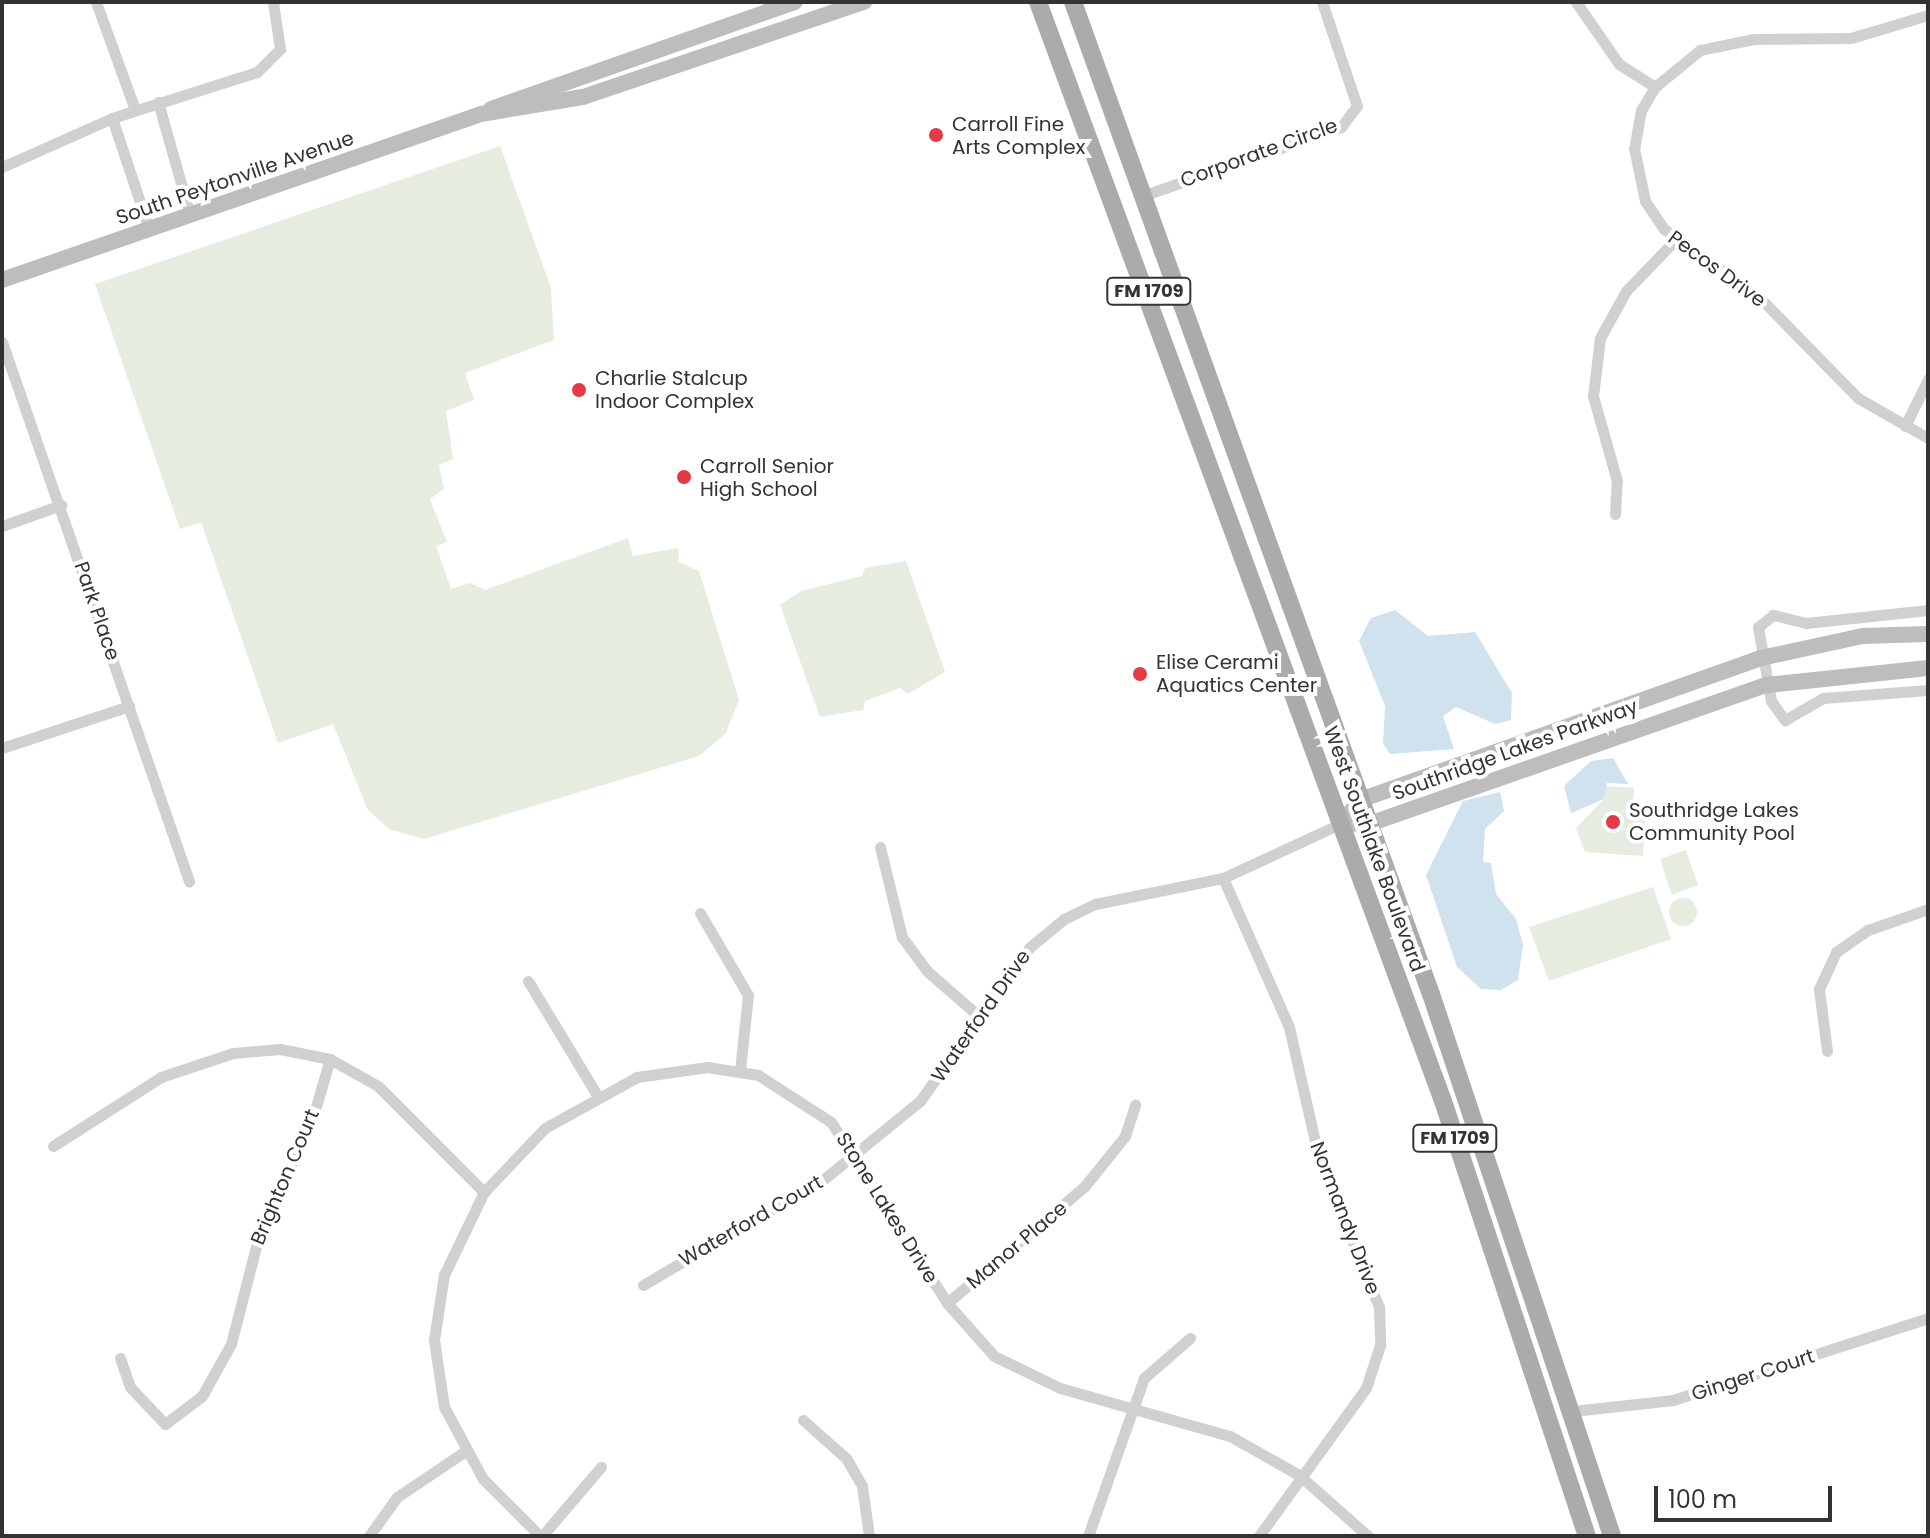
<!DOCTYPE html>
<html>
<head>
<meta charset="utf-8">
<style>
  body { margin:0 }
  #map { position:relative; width:1930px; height:1538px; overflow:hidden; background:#fff; font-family:Poppins,sans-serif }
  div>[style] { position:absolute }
  .green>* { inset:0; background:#e6ecdf }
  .round { border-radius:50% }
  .water>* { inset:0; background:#cfe2ee }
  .street>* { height:11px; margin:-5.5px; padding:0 5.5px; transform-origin:5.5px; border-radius:5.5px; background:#d0d0d0 }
  .secondary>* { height:16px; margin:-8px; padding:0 8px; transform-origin:8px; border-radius:8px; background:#bdbdbd }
  .primary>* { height:18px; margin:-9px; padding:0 9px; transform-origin:9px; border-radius:9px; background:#ababab }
  .dots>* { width:22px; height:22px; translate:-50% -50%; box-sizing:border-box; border:4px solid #fff; border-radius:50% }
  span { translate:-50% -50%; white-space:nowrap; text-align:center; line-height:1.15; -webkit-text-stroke:8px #fff; paint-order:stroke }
  .shield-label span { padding:2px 6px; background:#fff; border:2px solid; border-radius:6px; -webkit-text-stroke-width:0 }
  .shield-label { font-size:18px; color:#333; font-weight:700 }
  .poi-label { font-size:20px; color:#333 }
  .left { translate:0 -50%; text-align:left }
  .street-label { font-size:20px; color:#333 }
  .frame { position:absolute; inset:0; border:4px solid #333; pointer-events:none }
  .scale { position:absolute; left:1654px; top:1486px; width:178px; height:36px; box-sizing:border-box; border:4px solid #333; border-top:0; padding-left:10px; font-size:24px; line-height:28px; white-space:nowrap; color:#333; -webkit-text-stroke:6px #fff; paint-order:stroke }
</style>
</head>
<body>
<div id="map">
  <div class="green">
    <div style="clip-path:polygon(500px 146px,551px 288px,554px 340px,465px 373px,474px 400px,446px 411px,453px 459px,439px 465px,444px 489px,430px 499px,447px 542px,436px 546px,451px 589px,470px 583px,485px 590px,628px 538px,633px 556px,678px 548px,679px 562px,699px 571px,739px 700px,726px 733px,699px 756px,424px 839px,389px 829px,368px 810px,333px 724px,278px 743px,201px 522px,180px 529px,95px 284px)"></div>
    <div style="clip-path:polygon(906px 561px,945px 672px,908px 694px,900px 688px,865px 701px,863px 710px,820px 717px,780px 605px,801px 591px,862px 576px,865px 568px)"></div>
    <div style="clip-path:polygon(1606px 786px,1634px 788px,1633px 804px,1646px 805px,1643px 856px,1585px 852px,1576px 828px,1604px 799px)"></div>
    <div style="clip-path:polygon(1686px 850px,1698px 885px,1672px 895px,1660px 859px)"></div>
    <div style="clip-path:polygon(1653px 887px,1671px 939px,1549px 981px,1529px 927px)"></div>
    <div class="round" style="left:1669px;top:898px;width:28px;height:28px"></div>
  </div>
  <div class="water">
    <div style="clip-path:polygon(1395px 610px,1428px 636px,1475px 632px,1512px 693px,1511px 720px,1495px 724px,1456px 707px,1443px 716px,1454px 749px,1390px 754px,1383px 744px,1385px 706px,1359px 641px,1371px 618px)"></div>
    <div style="clip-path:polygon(1613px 758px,1628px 784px,1607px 783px,1604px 799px,1571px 813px,1564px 786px,1591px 761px)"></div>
    <div style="clip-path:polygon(1500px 792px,1504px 811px,1485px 829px,1483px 862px,1491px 863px,1496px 894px,1516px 919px,1523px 945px,1518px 980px,1501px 990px,1481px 989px,1457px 967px,1426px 875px,1463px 801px)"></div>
  </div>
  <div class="street">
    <div style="left:96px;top:2px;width:115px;rotate:70.1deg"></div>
    <div style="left:1576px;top:2px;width:75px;rotate:55.3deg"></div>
    <div style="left:1619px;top:64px;width:43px;rotate:32.6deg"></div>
    <div style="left:1928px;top:15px;width:80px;rotate:163.4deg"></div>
    <div style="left:1851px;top:38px;width:97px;rotate:179.4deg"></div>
    <div style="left:1754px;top:39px;width:55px;rotate:168.5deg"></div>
    <div style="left:1700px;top:50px;width:58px;rotate:140.6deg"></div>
    <div style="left:1655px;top:87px;width:27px;rotate:121deg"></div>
    <div style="left:1641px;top:110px;width:39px;rotate:100deg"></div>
    <div style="left:1634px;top:148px;width:54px;rotate:78.3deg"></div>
    <div style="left:1645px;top:201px;width:34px;rotate:56deg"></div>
    <div style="left:1664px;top:229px;width:118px;rotate:35.7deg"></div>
    <div style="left:1760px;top:298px;width:140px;rotate:45.6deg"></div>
    <div style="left:1858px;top:398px;width:81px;rotate:29.7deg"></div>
    <div style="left:158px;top:102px;width:117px;rotate:74.2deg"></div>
    <div style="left:112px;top:118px;width:117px;rotate:71.6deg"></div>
    <div style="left:2px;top:167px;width:120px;rotate:-24deg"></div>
    <div style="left:112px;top:118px;width:152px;rotate:-17.6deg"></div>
    <div style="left:257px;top:72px;width:33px;rotate:-45deg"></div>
    <div style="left:280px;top:49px;width:48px;rotate:-98.5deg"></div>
    <div style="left:1142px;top:196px;width:211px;rotate:-19.1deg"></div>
    <div style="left:1341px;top:127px;width:26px;rotate:-53deg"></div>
    <div style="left:1357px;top:106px;width:110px;rotate:-108.6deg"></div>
    <div style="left:2px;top:342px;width:571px;rotate:70.87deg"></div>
    <div style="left:1905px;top:426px;width:52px;rotate:-63.9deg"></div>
    <div style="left:1615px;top:514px;width:33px;rotate:-87deg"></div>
    <div style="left:1617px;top:481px;width:88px;rotate:-105.8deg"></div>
    <div style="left:1593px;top:396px;width:58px;rotate:-83.1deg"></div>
    <div style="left:1600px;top:338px;width:54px;rotate:-61deg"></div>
    <div style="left:1626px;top:291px;width:72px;rotate:-46.1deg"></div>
    <div style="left:2px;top:526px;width:63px;rotate:-19.6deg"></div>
    <div style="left:1928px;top:610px;width:123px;rotate:173.9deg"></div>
    <div style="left:1806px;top:623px;width:34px;rotate:-166deg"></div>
    <div style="left:1773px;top:615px;width:19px;rotate:141deg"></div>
    <div style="left:1758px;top:627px;width:75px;rotate:80deg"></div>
    <div style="left:1771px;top:701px;width:24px;rotate:54deg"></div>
    <div style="left:1785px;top:720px;width:44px;rotate:-30.1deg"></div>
    <div style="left:1823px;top:698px;width:105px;rotate:-4.4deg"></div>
    <div style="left:2px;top:748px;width:134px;rotate:-18.3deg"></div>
    <div style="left:880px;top:847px;width:93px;rotate:76.3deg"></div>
    <div style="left:902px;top:937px;width:42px;rotate:53.7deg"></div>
    <div style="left:927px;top:971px;width:73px;rotate:41.1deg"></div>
    <div style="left:1223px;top:878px;width:163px;rotate:66.1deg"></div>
    <div style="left:1289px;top:1027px;width:135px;rotate:77.2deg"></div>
    <div style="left:1319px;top:1159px;width:160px;rotate:67.9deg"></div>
    <div style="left:1379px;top:1307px;width:38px;rotate:88deg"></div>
    <div style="left:1380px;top:1345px;width:45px;rotate:108deg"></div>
    <div style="left:1366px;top:1388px;width:183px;rotate:125.9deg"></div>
    <div style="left:700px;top:913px;width:95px;rotate:59.7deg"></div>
    <div style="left:748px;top:995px;width:75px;rotate:96.1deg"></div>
    <div style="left:528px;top:981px;width:133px;rotate:58.8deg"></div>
    <div style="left:1827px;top:1051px;width:63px;rotate:-97.4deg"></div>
    <div style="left:1819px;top:989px;width:41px;rotate:-65.3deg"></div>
    <div style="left:1836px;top:952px;width:39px;rotate:-35deg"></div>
    <div style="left:1868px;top:930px;width:64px;rotate:-19.3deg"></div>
    <div style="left:53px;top:1146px;width:128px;rotate:-32.6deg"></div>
    <div style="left:161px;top:1077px;width:76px;rotate:-18.4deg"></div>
    <div style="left:233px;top:1053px;width:47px;rotate:-4.9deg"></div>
    <div style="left:280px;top:1049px;width:51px;rotate:11.3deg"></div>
    <div style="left:330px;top:1059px;width:55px;rotate:29.4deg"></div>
    <div style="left:378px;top:1086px;width:150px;rotate:45deg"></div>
    <div style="left:643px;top:1285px;width:210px;rotate:-30.4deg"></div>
    <div style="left:824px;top:1179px;width:124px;rotate:-39.1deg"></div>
    <div style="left:920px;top:1101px;width:189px;rotate:-54.5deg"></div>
    <div style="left:1030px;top:947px;width:44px;rotate:-39.5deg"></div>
    <div style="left:1064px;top:919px;width:34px;rotate:-26deg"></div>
    <div style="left:1095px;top:904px;width:131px;rotate:-11.5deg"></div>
    <div style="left:1223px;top:878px;width:131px;rotate:-24.8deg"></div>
    <div style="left:947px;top:1303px;width:180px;rotate:-40.3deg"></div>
    <div style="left:1084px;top:1187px;width:65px;rotate:-51.2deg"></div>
    <div style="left:1125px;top:1136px;width:33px;rotate:-72deg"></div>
    <div style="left:120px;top:1358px;width:31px;rotate:71deg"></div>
    <div style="left:130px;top:1387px;width:51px;rotate:46.6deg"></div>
    <div style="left:165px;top:1424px;width:46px;rotate:-37.1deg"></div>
    <div style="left:202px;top:1396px;width:60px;rotate:-60.9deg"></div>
    <div style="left:231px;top:1344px;width:125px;rotate:-75.6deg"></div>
    <div style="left:262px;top:1223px;width:107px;rotate:-63.4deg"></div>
    <div style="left:310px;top:1127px;width:71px;rotate:-73.6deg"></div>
    <div style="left:1573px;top:1411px;width:101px;rotate:-6.3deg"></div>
    <div style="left:1673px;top:1400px;width:268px;rotate:-17.8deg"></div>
    <div style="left:803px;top:1420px;width:57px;rotate:41.5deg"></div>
    <div style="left:846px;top:1458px;width:32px;rotate:60deg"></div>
    <div style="left:862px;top:1486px;width:50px;rotate:82deg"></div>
    <div style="left:369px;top:1536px;width:48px;rotate:-54.3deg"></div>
    <div style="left:397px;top:1497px;width:81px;rotate:-33.9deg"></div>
    <div style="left:540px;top:1536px;width:81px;rotate:-135deg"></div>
    <div style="left:483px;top:1479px;width:82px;rotate:-118.4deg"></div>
    <div style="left:444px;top:1407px;width:68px;rotate:-98.5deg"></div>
    <div style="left:434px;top:1340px;width:66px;rotate:-81.3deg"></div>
    <div style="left:444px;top:1275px;width:92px;rotate:-64.3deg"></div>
    <div style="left:484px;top:1192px;width:88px;rotate:-46.4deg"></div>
    <div style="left:545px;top:1128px;width:105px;rotate:-29deg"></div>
    <div style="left:637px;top:1077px;width:71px;rotate:-8.1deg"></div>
    <div style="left:707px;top:1067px;width:52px;rotate:8.9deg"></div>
    <div style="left:758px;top:1075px;width:87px;rotate:32.8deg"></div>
    <div style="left:831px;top:1122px;width:215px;rotate:57.3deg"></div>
    <div style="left:947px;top:1303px;width:71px;rotate:48.4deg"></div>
    <div style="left:994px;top:1356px;width:73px;rotate:25.9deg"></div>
    <div style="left:1060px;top:1388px;width:177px;rotate:15.8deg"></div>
    <div style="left:1230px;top:1436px;width:79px;rotate:29.5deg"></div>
    <div style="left:1299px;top:1475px;width:92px;rotate:41.5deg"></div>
    <div style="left:542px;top:1536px;width:91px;rotate:-49.5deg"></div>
    <div style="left:1088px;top:1536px;width:168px;rotate:-70.5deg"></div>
    <div style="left:1144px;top:1378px;width:61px;rotate:-41deg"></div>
  </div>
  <div class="secondary">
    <div style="left:491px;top:109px;width:322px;rotate:-19.4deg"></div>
    <div style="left:2px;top:280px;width:507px;rotate:-19.11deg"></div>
    <div style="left:481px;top:114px;width:103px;rotate:-9.5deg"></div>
    <div style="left:583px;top:97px;width:297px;rotate:-18.7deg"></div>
    <div style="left:1342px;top:823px;width:29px;rotate:-52deg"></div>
    <div style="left:1360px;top:800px;width:425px;rotate:-19.5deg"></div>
    <div style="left:1761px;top:658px;width:104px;rotate:-12.2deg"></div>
    <div style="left:1863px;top:636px;width:65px;rotate:-1.8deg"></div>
    <div style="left:1342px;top:823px;width:27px;rotate:2deg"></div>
    <div style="left:1369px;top:824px;width:422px;rotate:-19.3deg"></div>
    <div style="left:1767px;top:685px;width:162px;rotate:-6deg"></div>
  </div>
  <div class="primary">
    <div style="left:1038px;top:2px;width:1171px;rotate:69.77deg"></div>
    <div style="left:1443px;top:1101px;width:458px;rotate:71.7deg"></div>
    <div style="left:1073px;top:2px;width:1055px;rotate:70.16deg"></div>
    <div style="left:1431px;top:994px;width:571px;rotate:71.53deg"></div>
  </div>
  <div class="dots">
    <div style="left:936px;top:135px;background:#e63946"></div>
    <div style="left:579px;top:390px;background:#e63946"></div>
    <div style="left:684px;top:477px;background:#e63946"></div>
    <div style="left:1140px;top:674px;background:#e63946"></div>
    <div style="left:1613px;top:822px;background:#e63946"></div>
  </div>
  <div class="shield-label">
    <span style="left:1149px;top:291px">FM 1709</span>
    <span style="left:1455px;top:1138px">FM 1709</span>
  </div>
  <div class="poi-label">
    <span class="left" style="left:952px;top:136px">Carroll Fine<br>Arts Complex</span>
    <span class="left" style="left:595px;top:390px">Charlie Stalcup<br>Indoor Complex</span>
    <span class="left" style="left:700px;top:478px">Carroll Senior<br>High School</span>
    <span class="left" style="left:1156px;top:674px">Elise Cerami<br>Aquatics Center</span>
    <span class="left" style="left:1629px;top:822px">Southridge Lakes<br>Community Pool</span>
  </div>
  <div class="street-label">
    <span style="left:1259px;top:153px;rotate:-20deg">Corporate Circle</span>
    <span style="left:235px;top:178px;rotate:-19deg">South Peytonville Avenue</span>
    <span style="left:1717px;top:269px;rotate:36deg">Pecos Drive</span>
    <span style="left:97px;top:611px;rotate:71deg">Park Place</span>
    <span style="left:1515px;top:750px;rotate:-20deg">Southridge Lakes Parkway</span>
    <span style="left:1374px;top:849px;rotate:70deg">West Southlake Boulevard</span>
    <span style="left:981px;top:1016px;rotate:-55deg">Waterford Drive</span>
    <span style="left:285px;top:1177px;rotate:-67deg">Brighton Court</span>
    <span style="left:887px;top:1208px;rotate:58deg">Stone Lakes Drive</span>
    <span style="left:1345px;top:1218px;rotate:69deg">Normandy Drive</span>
    <span style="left:751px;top:1221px;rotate:-30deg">Waterford Court</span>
    <span style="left:1017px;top:1245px;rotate:-40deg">Manor Place</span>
    <span style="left:1753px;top:1375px;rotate:-18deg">Ginger Court</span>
  </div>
  <div class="frame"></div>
  <div class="scale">100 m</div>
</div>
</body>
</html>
